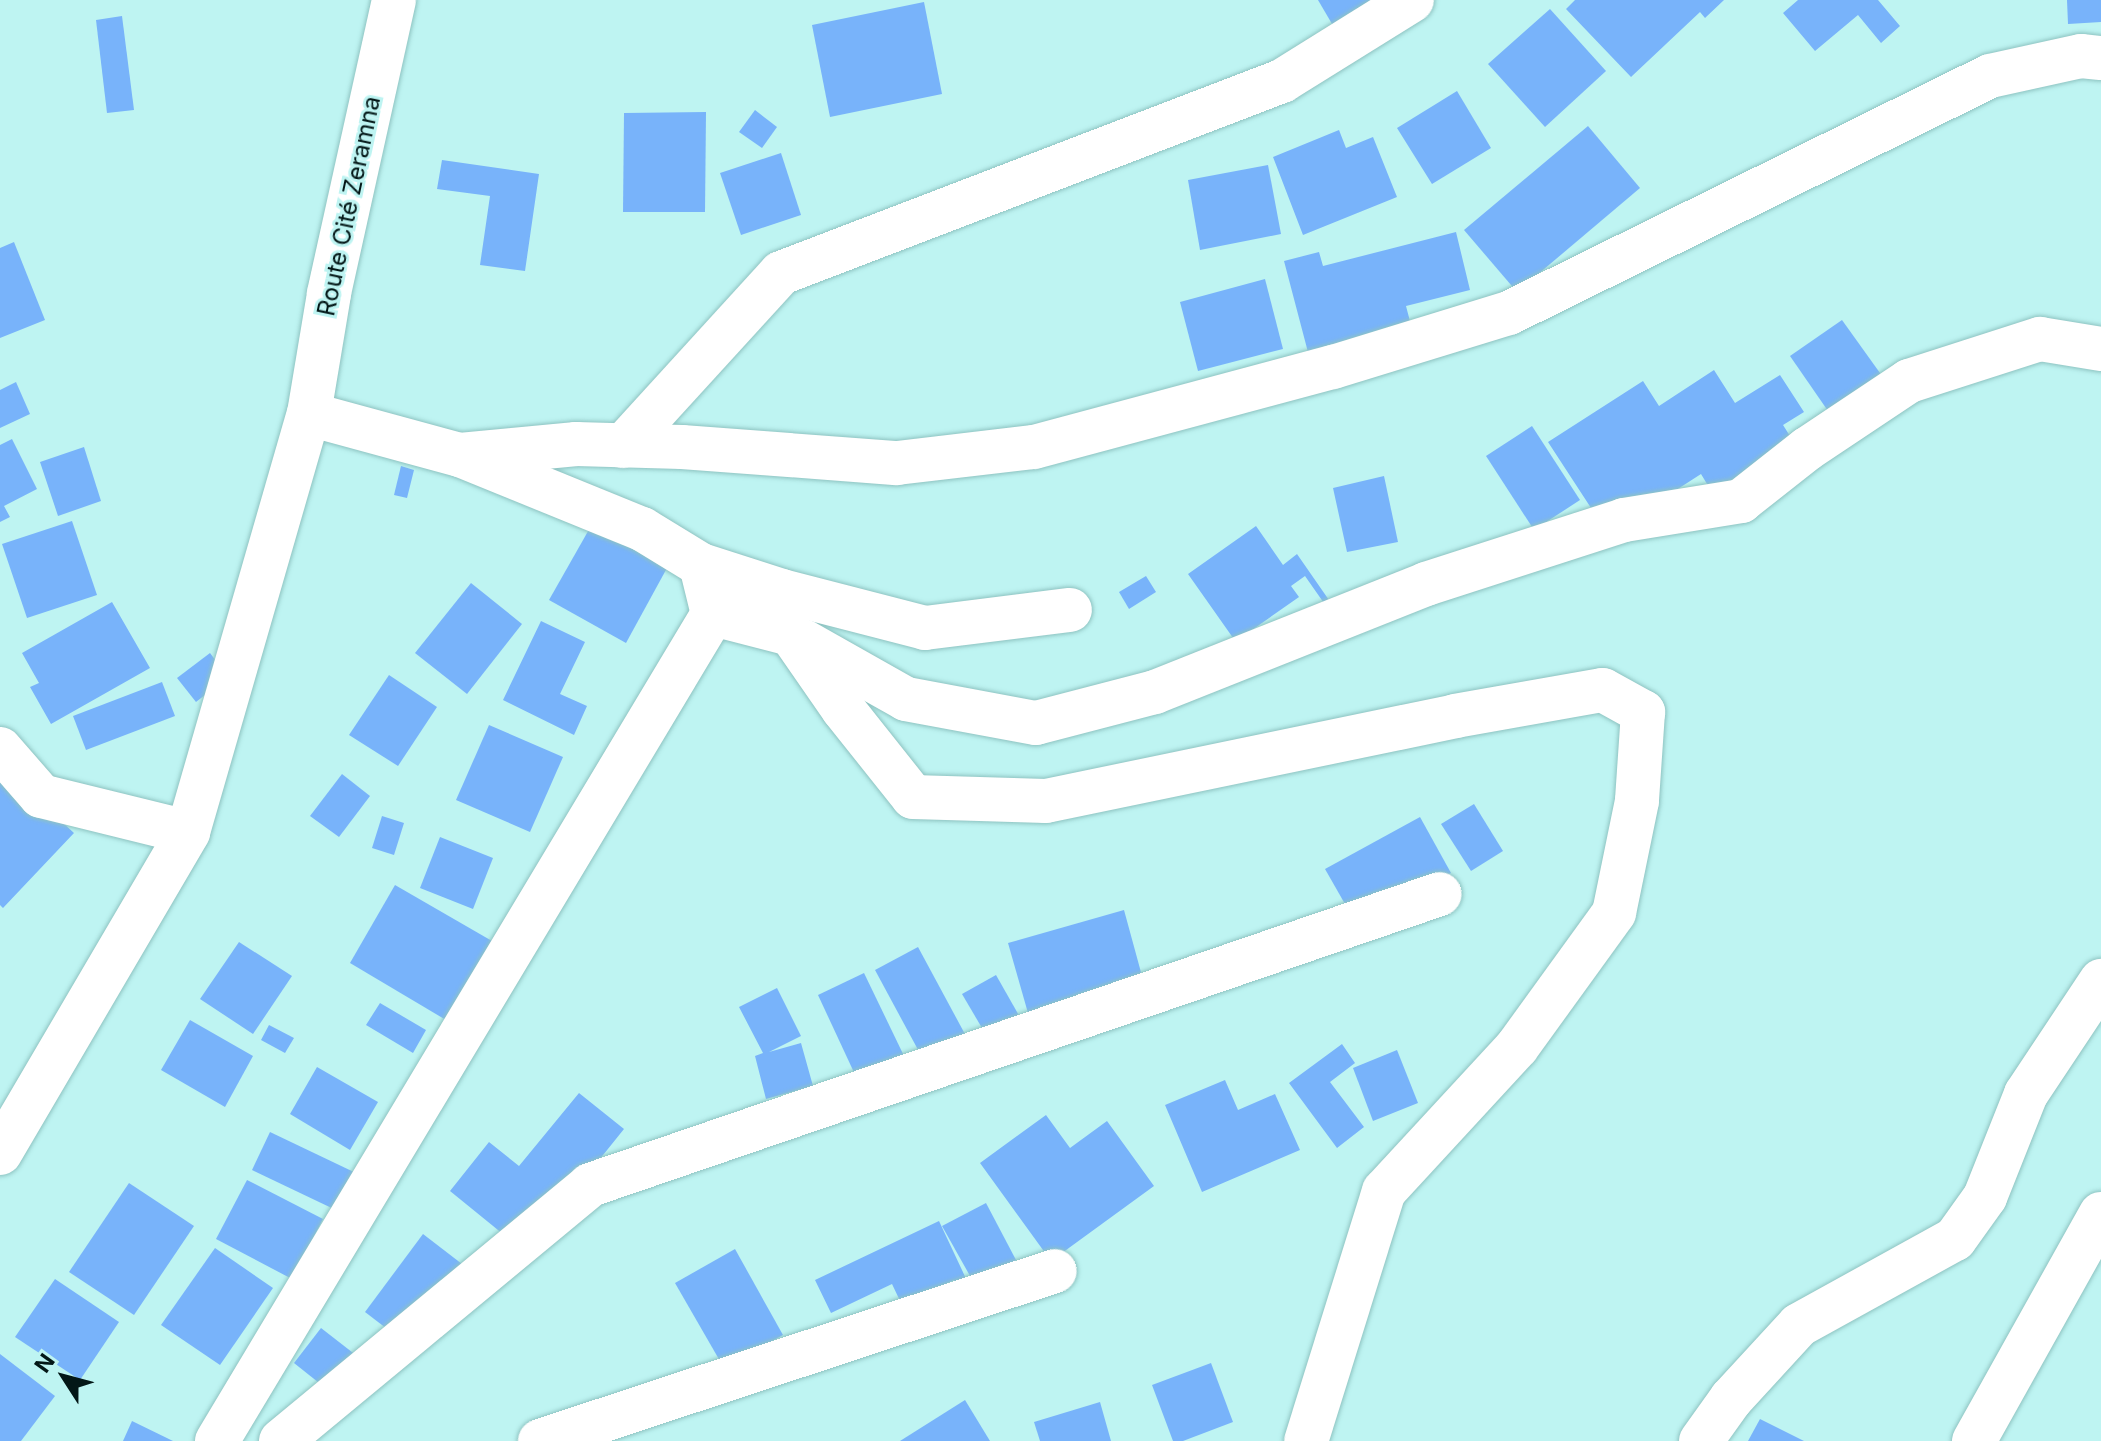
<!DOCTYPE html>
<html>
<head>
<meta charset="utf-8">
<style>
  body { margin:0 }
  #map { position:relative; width:2101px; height:1441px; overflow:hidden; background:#bef4f2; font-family:Inter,sans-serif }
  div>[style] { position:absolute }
  .building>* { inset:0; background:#78b3fa }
  .roads { filter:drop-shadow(0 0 2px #8ec3c1) drop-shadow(0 0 2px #8ec3c1) }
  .minor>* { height:44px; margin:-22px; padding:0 22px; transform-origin:22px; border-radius:22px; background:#fff }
  .tertiary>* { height:44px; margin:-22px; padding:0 22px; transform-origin:22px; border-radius:22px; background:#fff }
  span { translate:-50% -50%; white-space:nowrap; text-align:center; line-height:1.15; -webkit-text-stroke:6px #bef4f2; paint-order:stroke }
  .street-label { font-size:24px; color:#031717 }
  .north { position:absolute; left:24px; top:1337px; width:80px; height:80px; -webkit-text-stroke:6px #bef4f2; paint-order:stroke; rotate:306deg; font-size:22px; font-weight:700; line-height:32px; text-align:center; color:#031717 }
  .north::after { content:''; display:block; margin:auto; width:28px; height:36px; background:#031717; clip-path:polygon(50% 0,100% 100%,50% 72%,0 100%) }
</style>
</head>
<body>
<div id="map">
  <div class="building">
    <div style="clip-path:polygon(1318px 0,1384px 0,1335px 29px)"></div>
    <div style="clip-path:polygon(1575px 0,1724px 0,1705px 18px,1700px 12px,1631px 77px,1566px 9px)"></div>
    <div style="clip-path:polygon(1798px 0,1878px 0,1900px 26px,1881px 43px,1858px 15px,1815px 51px,1783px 13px)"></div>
    <div style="clip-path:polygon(2067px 0,2101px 0,2101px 22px,2068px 24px)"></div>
    <div style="clip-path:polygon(924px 2px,942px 94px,830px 117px,812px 25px)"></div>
    <div style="clip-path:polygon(1550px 9px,1606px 71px,1545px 127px,1488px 64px)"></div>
    <div style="clip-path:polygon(122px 16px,134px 110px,107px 113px,96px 20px)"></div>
    <div style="clip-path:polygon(1457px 91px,1491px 148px,1432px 184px,1397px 128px)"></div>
    <div style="clip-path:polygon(755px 110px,777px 127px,762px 148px,739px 132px)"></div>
    <div style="clip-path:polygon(706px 112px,705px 212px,623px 212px,624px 113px)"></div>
    <div style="clip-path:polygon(1588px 126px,1640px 188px,1517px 292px,1464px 230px)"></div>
    <div style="clip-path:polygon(1339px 130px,1346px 148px,1373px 137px,1397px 197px,1303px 235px,1273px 157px)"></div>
    <div style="clip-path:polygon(781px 153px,801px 215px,741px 235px,720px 173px)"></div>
    <div style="clip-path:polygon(442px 160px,539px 174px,525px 271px,480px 265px,490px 196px,437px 189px)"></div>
    <div style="clip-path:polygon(1268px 165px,1281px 234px,1200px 250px,1188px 180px)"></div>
    <div style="clip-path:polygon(1456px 232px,1470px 290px,1406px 306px,1412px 329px,1309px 356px,1284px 261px,1319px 252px,1323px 266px)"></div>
    <div style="clip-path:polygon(14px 242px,45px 320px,0 338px,0 248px)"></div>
    <div style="clip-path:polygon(1265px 279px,1283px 349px,1198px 371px,1180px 302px)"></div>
    <div style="clip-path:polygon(1842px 320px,1890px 387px,1837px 424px,1790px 356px)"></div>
    <div style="clip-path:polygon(1714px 370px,1735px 403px,1780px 375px,1804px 412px,1783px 425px,1802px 455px,1721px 507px,1701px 474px,1608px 534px,1548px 442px,1643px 381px,1659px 406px)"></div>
    <div style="clip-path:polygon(16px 382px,30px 414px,0 428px,0 390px)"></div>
    <div style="clip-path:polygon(1532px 426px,1580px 500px,1534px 530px,1486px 456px)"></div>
    <div style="clip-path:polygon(12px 439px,37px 489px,4px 506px,10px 517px,0 522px,0 445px)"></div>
    <div style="clip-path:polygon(84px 447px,101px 501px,58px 516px,40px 462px)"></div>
    <div style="clip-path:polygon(401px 466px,414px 470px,407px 498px,394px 495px)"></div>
    <div style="clip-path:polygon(1384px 476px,1398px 542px,1347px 552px,1333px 488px)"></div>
    <div style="clip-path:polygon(72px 521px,97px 595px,27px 618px,2px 544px)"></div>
    <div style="clip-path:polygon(591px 526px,667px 568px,626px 643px,549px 600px)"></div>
    <div style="clip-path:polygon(1256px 526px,1283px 565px,1297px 554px,1331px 603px,1326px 606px,1305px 576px,1291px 586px,1299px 597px,1252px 630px,1250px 662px,1188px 574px)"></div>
    <div style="clip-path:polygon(1146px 576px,1156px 592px,1129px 609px,1119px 592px)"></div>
    <div style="clip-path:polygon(471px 583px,522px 624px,467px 694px,415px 653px)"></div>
    <div style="clip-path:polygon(112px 602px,150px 668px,51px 724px,30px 687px,39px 683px,22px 653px)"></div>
    <div style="clip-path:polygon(541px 621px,585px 642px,560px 694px,587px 706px,574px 735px,503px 700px)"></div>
    <div style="clip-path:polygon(210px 653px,228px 677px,196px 702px,177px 678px)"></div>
    <div style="clip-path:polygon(389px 675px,437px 707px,398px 766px,349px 735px)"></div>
    <div style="clip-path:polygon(162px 682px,175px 716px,86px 750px,73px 716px)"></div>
    <div style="clip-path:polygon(489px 725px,563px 757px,530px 832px,456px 800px)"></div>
    <div style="clip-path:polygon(0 741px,21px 784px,74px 833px,3px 908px,0 905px)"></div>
    <div style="clip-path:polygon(342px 774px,370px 796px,339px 837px,310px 816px)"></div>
    <div style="clip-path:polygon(1474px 804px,1503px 851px,1471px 871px,1441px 824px)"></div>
    <div style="clip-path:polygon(382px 816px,404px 823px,394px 855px,372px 848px)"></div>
    <div style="clip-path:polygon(1420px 817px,1451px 873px,1357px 925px,1325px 869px)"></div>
    <div style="clip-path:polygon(440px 837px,493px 858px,473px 909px,420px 888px)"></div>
    <div style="clip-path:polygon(395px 885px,492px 941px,446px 1020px,350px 963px)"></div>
    <div style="clip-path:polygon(1124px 910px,1145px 987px,1030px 1020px,1008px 943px)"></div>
    <div style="clip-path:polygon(239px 942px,292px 976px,253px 1034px,200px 999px)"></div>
    <div style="clip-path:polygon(918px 947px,966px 1036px,923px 1059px,875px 970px)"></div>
    <div style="clip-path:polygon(864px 973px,905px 1058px,858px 1081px,818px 995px)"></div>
    <div style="clip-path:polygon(996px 975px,1025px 1026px,992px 1045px,962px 994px)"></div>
    <div style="clip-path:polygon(777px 988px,801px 1036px,769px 1052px,801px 1043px,813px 1086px,766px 1099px,755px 1056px,763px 1053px,739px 1007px)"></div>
    <div style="clip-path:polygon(380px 1003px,426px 1030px,413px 1053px,366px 1025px)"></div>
    <div style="clip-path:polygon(190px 1020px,253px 1056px,225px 1107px,161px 1070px)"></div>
    <div style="clip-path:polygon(269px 1025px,294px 1038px,285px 1053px,261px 1040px)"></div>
    <div style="clip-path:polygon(1342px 1044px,1355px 1063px,1330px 1082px,1364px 1127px,1337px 1148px,1289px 1083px)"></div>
    <div style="clip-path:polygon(1397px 1050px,1418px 1103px,1373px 1121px,1353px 1068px)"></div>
    <div style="clip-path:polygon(317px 1067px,378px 1102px,350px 1150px,290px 1114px)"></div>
    <div style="clip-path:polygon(1225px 1080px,1238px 1110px,1275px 1094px,1300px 1150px,1202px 1192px,1165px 1105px)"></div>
    <div style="clip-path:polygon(579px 1093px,624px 1129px,525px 1252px,450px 1191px,489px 1142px,519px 1166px)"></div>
    <div style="clip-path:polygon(1046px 1115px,1070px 1148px,1107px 1121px,1154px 1186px,1051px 1261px,980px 1163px)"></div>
    <div style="clip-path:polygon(270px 1132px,358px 1174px,340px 1212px,252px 1170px)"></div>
    <div style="clip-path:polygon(247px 1180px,323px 1219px,292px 1279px,216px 1239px)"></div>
    <div style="clip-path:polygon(129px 1183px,194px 1226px,134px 1315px,69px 1272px)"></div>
    <div style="clip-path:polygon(986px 1203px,1016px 1260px,974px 1283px,942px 1226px)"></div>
    <div style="clip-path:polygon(939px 1221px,969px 1285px,958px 1289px,954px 1280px,902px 1305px,892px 1284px,831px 1313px,815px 1280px)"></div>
    <div style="clip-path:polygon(423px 1234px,475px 1274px,416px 1351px,365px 1312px)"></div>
    <div style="clip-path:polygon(215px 1248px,273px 1288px,220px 1365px,161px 1325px)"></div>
    <div style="clip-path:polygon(735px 1249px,783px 1335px,724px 1368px,675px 1283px)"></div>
    <div style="clip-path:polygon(55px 1279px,119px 1322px,80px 1380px,15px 1337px)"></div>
    <div style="clip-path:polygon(321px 1328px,366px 1363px,338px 1398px,294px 1363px)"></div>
    <div style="clip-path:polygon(0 1354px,55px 1396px,21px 1441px,0 1441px)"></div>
    <div style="clip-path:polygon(1211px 1363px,1233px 1422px,1183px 1441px,1173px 1441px,1152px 1385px)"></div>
    <div style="clip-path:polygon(965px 1400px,990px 1441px,900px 1441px)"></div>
    <div style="clip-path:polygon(1100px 1402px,1111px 1441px,1040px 1441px,1034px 1422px)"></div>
    <div style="clip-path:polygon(1760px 1419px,1804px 1441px,1748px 1441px)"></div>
    <div style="clip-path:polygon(132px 1421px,173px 1441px,123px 1441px)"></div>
  </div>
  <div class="roads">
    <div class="minor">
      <div style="left:623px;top:446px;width:234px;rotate:-47.6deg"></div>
      <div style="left:781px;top:273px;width:537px;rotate:-20.97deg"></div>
      <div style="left:1282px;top:81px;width:153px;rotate:-31.9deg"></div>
      <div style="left:701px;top:565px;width:85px;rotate:17.8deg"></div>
      <div style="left:782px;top:591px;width:148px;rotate:14.5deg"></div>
      <div style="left:925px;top:628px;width:146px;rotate:-7.1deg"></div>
      <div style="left:713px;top:614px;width:81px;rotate:14.4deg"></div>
      <div style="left:791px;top:634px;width:91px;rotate:55.3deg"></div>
      <div style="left:843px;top:709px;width:112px;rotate:51.5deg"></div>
      <div style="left:913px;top:797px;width:133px;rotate:1.7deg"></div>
      <div style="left:1046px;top:801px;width:418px;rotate:-11.7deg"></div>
      <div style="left:1455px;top:716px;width:150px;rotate:-10deg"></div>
      <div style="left:1603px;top:690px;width:46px;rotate:28.8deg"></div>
      <div style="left:1643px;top:712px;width:89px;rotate:93.9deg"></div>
      <div style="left:1637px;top:801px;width:114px;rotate:101.6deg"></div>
      <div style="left:1614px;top:913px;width:165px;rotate:125.9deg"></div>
      <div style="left:1517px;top:1047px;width:196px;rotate:132.7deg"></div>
      <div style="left:1384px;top:1191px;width:262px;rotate:107.3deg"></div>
      <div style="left:803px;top:641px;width:118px;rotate:29.4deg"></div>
      <div style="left:906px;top:699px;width:132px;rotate:10.5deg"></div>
      <div style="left:1036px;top:723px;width:123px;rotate:-14.6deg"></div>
      <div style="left:1155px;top:692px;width:292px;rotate:-21.7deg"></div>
      <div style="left:1426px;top:584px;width:208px;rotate:-17.9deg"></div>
      <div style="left:1624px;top:520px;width:119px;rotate:-9.2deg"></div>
      <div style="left:1741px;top:501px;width:84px;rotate:-38.2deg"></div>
      <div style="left:1807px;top:449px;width:123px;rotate:-33.7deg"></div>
      <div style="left:1909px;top:381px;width:138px;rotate:-17.8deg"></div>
      <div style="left:2040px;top:339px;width:62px;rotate:9.3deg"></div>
      <div style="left:0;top:749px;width:62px;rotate:48.9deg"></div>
      <div style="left:41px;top:796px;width:151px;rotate:13.8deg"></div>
      <div style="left:0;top:1153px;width:372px;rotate:-59.6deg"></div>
      <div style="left:188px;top:832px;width:435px;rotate:-73.9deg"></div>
      <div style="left:217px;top:1441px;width:964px;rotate:-59.05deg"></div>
      <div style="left:713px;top:614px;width:50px;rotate:-103.8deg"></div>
      <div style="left:701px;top:565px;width:69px;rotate:-148.6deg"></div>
      <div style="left:642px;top:529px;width:196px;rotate:-157.9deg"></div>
      <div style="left:281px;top:1441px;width:401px;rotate:-39.6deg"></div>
      <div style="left:590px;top:1185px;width:898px;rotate:-18.9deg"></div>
      <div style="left:540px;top:1441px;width:542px;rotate:-18.27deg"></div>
      <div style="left:1701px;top:1441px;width:52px;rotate:-54.5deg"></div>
      <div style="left:1731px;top:1399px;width:100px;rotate:-47.4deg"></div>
      <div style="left:1799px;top:1325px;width:178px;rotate:-28.9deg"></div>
      <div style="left:1955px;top:1239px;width:52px;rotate:-54.5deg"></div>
      <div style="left:1985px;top:1197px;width:111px;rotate:-68.3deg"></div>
      <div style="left:2026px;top:1094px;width:136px;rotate:-56.4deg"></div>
      <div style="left:1974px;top:1441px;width:260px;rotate:-60.8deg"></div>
    </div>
    <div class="tertiary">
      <div style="left:394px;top:0;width:301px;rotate:102.5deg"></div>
      <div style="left:329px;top:294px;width:122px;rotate:99.5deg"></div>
      <div style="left:309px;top:414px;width:156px;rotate:15.2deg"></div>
      <div style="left:460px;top:455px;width:117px;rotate:-5.4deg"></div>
      <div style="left:576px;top:444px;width:106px;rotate:1.6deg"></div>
      <div style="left:682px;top:447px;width:216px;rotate:4.3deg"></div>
      <div style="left:897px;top:463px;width:138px;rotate:-6.7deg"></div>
      <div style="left:1034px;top:447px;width:310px;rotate:-15deg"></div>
      <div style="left:1333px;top:367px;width:184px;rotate:-17.1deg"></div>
      <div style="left:1509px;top:313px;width:536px;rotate:-26.23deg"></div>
      <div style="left:1990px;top:76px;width:93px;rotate:-12.4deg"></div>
      <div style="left:2081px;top:56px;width:20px;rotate:6deg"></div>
    </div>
  </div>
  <div class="street-label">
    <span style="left:349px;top:206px;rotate:-78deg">Route Cité Zeramna</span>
  </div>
  <div class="north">N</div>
</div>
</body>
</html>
